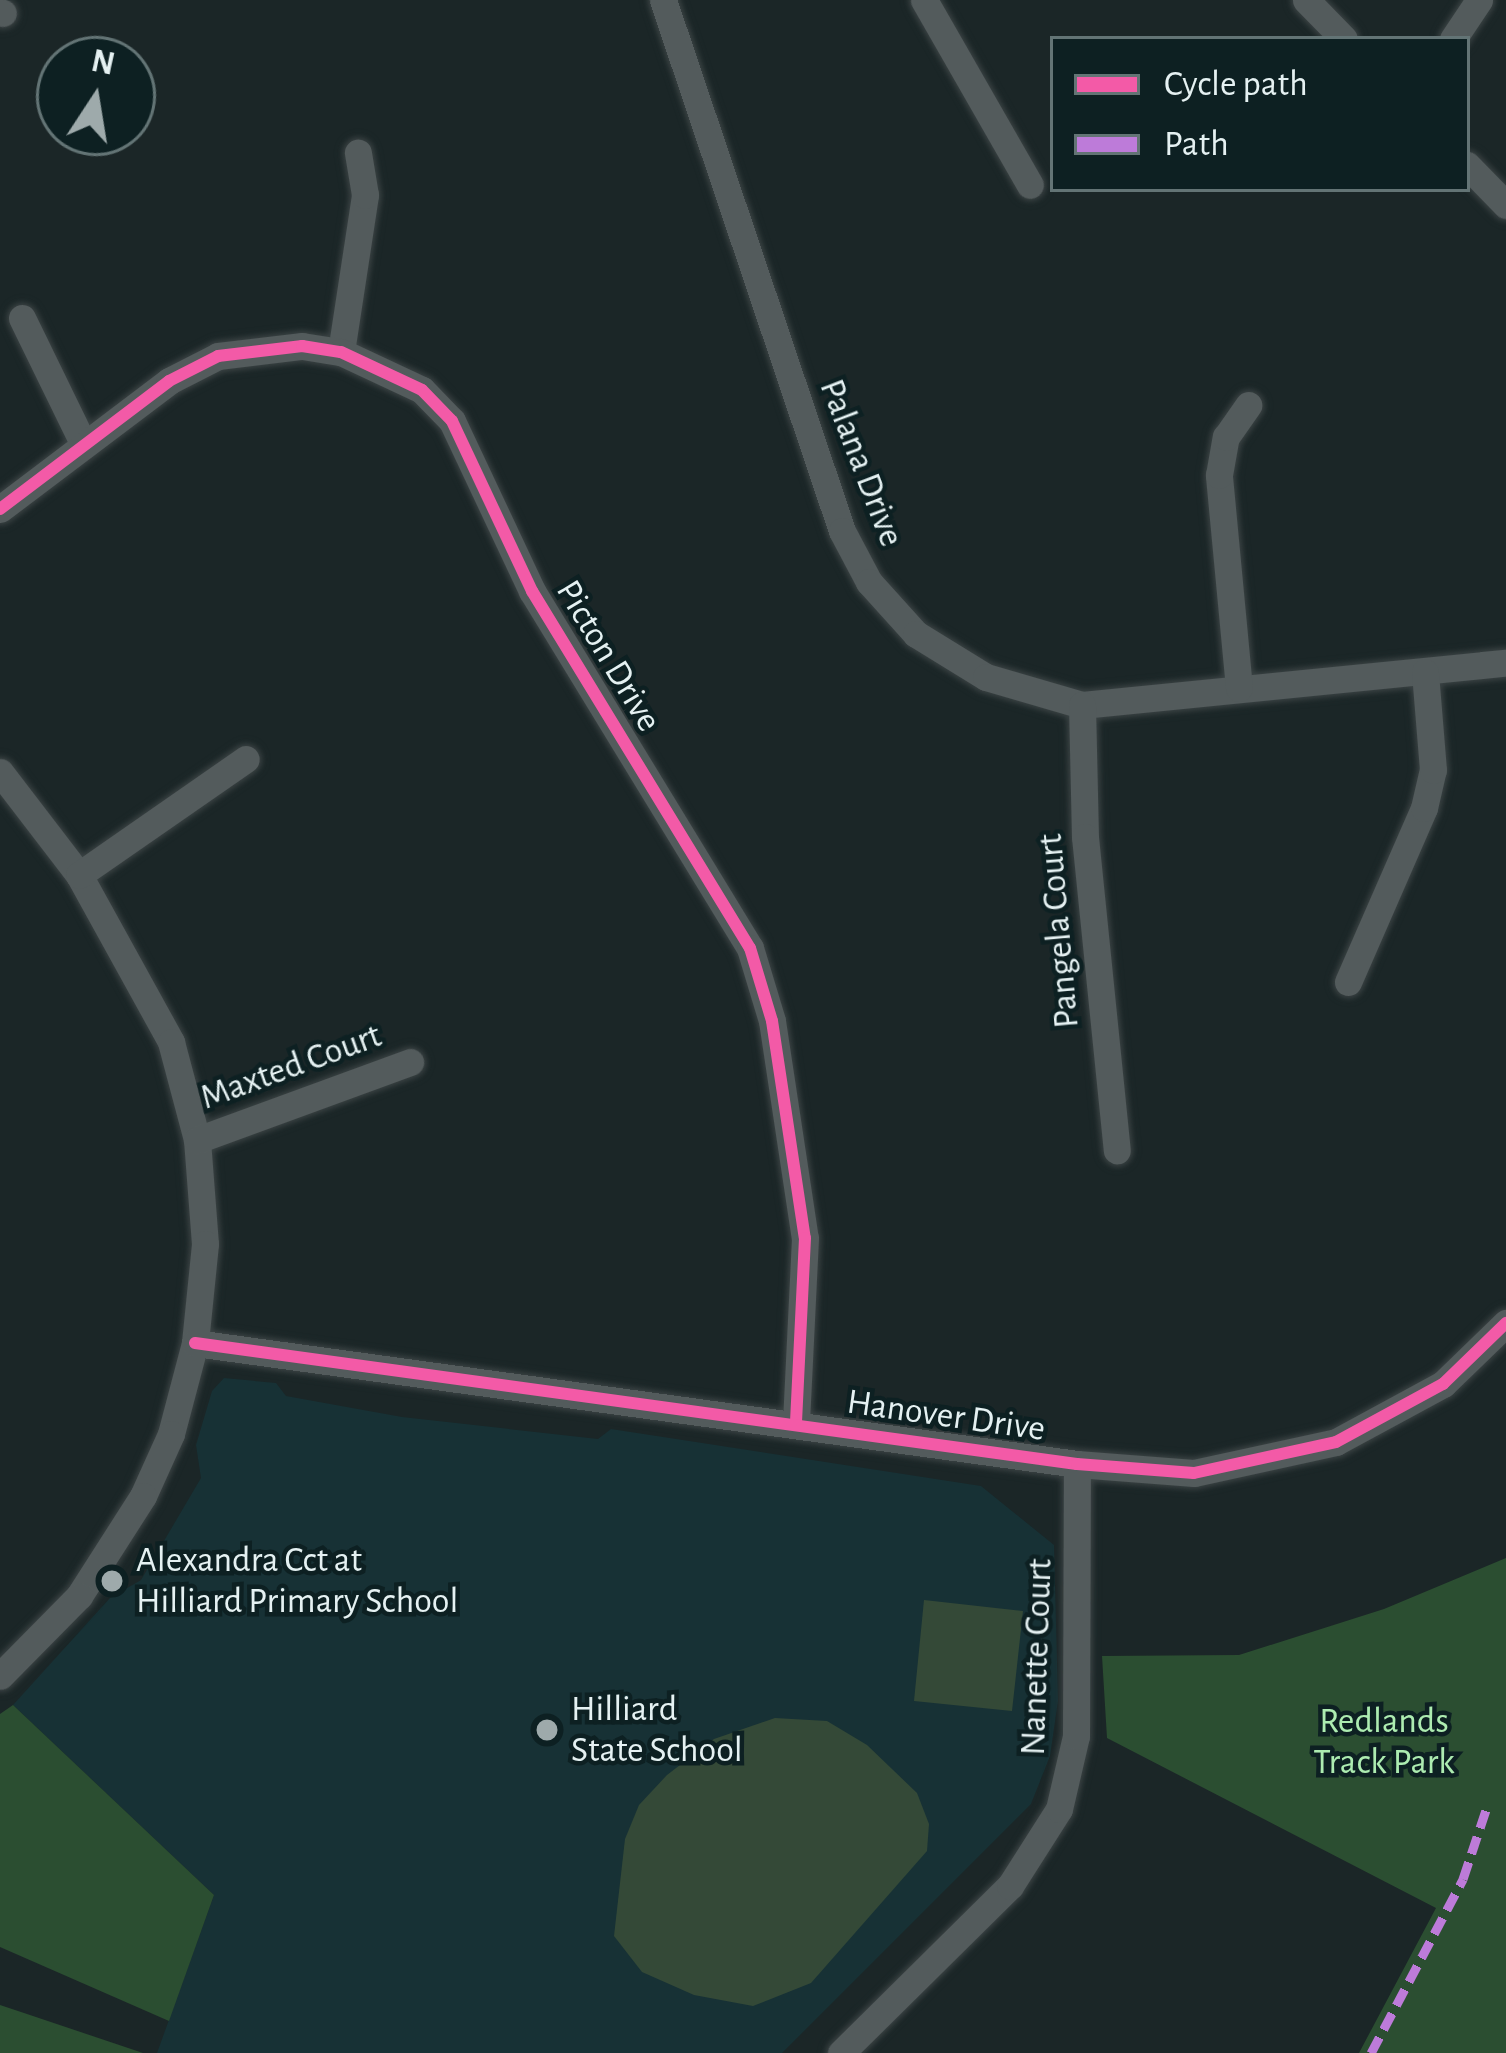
<!DOCTYPE html>
<html>
<head>
<meta charset="utf-8">
<style>
  body { margin:0 }
  #map { position:relative; width:1506px; height:2053px; overflow:hidden; background:#1b2627; font-family:"Alegreya Sans",sans-serif }
  div>[style] { position:absolute }
  .built>* { inset:0; background:#173135 }
  .green>* { inset:0; background:#344937 }
  .forest>* { inset:0; background:#2b4e31 }
  .roads { filter:drop-shadow(0 0 3px #3b4344) drop-shadow(0 0 3px #3b4344) }
  .minor>* { height:27px; margin:-13.5px; padding:0 13.5px; transform-origin:13.5px; border-radius:13.5px; background:#535b5c }
  .quiet>* { height:9px; margin-top:-4.5px; transform-origin:0; background:repeating-linear-gradient(90deg,#bd7bd9 0 18px,transparent 0 27px) }
  .cycleway>* { height:12px; margin:-6px; padding:0 6px; transform-origin:6px; border-radius:6px; background:#f35aa7 }
  .dots>* { width:33px; height:33px; translate:-50% -50%; box-sizing:border-box; border:6px solid #0d2022; border-radius:50% }
  span { translate:-50% -50%; white-space:nowrap; text-align:center; line-height:1.15; -webkit-text-stroke:9px #0d2022; paint-order:stroke }
  .street-label { font-size:36px; color:#e5f1f2 }
  .poi-label { font-size:36px; color:#e5f1f2 }
  .left { translate:0 -50%; text-align:left }
  .park-label { font-size:36px; color:#adecb1 }
  .legend { position:absolute; left:1050px; top:36px; width:420px; height:156px; box-sizing:border-box; background:#0d2022; border:3px solid #637475; margin:0; padding:15px 21px; list-style:none; font-size:36px; color:#e5f1f2 }
  .legend li { display:flex; align-items:center; gap:24px; height:60px }
  .legend b { width:60px; border:3px solid #637475 }
  .north { position:absolute; left:36px; top:36px; width:120px; height:120px; box-sizing:border-box; background:#0d2022; border:3px solid #637475; border-radius:50%; rotate:12deg; font-size:33px; font-weight:700; line-height:48px; text-align:center; color:#e5f1f2 }
  .north::after { content:''; display:block; margin:auto; width:42px; height:54px; background:#9eaaab; clip-path:polygon(50% 0,100% 100%,50% 72%,0 100%) }
</style>
</head>
<body>
<div id="map">
  <div class="built">
    <div style="clip-path:polygon(224px 1378px,276px 1383px,286px 1396px,402px 1417px,598px 1439px,611px 1429px,981px 1486px,1054px 1545px,1058px 1701px,1050px 1756px,1031px 1804px,782px 2053px,157px 2053px,214px 1895px,13px 1705px,110px 1598px,141px 1580px,201px 1478px,196px 1445px,212px 1391px)"></div>
  </div>
  <div class="green">
    <div style="clip-path:polygon(924px 1600px,1023px 1611px,1012px 1711px,914px 1701px)"></div>
    <div style="clip-path:polygon(775px 1718px,827px 1721px,867px 1745px,917px 1793px,929px 1824px,927px 1851px,811px 1983px,753px 2006px,694px 1995px,642px 1972px,614px 1936px,625px 1839px,639px 1805px,667px 1775px,714px 1739px)"></div>
  </div>
  <div class="forest">
    <div style="clip-path:polygon(1506px 1558px,1506px 2053px,1359px 2053px,1436px 1908px,1107px 1738px,1102px 1656px,1239px 1655px,1384px 1609px)"></div>
    <div style="clip-path:polygon(13px 1705px,214px 1895px,169px 2021px,0 1947px,0 1714px)"></div>
    <div style="clip-path:polygon(0 2005px,27px 2014px,143px 2053px,0 2053px)"></div>
  </div>
  <div class="roads">
    <div class="minor">
      <div style="left:663px;top:0;width:560px;rotate:71.37deg"></div>
      <div style="left:842px;top:531px;width:58px;rotate:62.1deg"></div>
      <div style="left:869px;top:582px;width:70px;rotate:47.9deg"></div>
      <div style="left:916px;top:634px;width:82px;rotate:31.6deg"></div>
      <div style="left:986px;top:677px;width:100px;rotate:16.3deg"></div>
      <div style="left:1082px;top:705px;width:426px;rotate:-5.7deg"></div>
      <div style="left:924px;top:0;width:213px;rotate:60.2deg"></div>
      <div style="left:1306px;top:0;width:54px;rotate:45.7deg"></div>
      <div style="left:0;top:12px;width:3px;rotate:18deg"></div>
      <div style="left:1453px;top:39px;width:47px;rotate:-56.3deg"></div>
      <div style="left:1467px;top:165px;width:56px;rotate:45.7deg"></div>
      <div style="left:22px;top:318px;width:139px;rotate:64deg"></div>
      <div style="left:341px;top:352px;width:159px;rotate:-81.3deg"></div>
      <div style="left:365px;top:195px;width:43px;rotate:-99.5deg"></div>
      <div style="left:0;top:509px;width:212px;rotate:-37.1deg"></div>
      <div style="left:169px;top:381px;width:55px;rotate:-27deg"></div>
      <div style="left:218px;top:356px;width:85px;rotate:-6.8deg"></div>
      <div style="left:302px;top:346px;width:39px;rotate:9deg"></div>
      <div style="left:341px;top:352px;width:89px;rotate:25.1deg"></div>
      <div style="left:422px;top:390px;width:43px;rotate:45.9deg"></div>
      <div style="left:452px;top:421px;width:188px;rotate:64.8deg"></div>
      <div style="left:532px;top:591px;width:418px;rotate:58.6deg"></div>
      <div style="left:750px;top:948px;width:76px;rotate:73.2deg"></div>
      <div style="left:772px;top:1021px;width:219px;rotate:81.4deg"></div>
      <div style="left:805px;top:1238px;width:187px;rotate:92.8deg"></div>
      <div style="left:1239px;top:688px;width:214px;rotate:-95.4deg"></div>
      <div style="left:1219px;top:475px;width:39px;rotate:-80deg"></div>
      <div style="left:1226px;top:437px;width:39px;rotate:-55deg"></div>
      <div style="left:1082px;top:705px;width:132px;rotate:88.7deg"></div>
      <div style="left:1085px;top:837px;width:315px;rotate:84.2deg"></div>
      <div style="left:0;top:772px;width:130px;rotate:52.5deg"></div>
      <div style="left:79px;top:875px;width:191px;rotate:61.1deg"></div>
      <div style="left:171px;top:1042px;width:101px;rotate:75.1deg"></div>
      <div style="left:197px;top:1140px;width:104px;rotate:85.6deg"></div>
      <div style="left:205px;top:1244px;width:100px;rotate:95.8deg"></div>
      <div style="left:195px;top:1343px;width:94px;rotate:104.8deg"></div>
      <div style="left:171px;top:1434px;width:68px;rotate:114.3deg"></div>
      <div style="left:143px;top:1496px;width:119px;rotate:122.6deg"></div>
      <div style="left:79px;top:1596px;width:112px;rotate:134.6deg"></div>
      <div style="left:79px;top:875px;width:203px;rotate:-34.8deg"></div>
      <div style="left:1348px;top:982px;width:190px;rotate:-66.4deg"></div>
      <div style="left:1424px;top:808px;width:39px;rotate:-77deg"></div>
      <div style="left:1433px;top:770px;width:98px;rotate:-94.7deg"></div>
      <div style="left:197px;top:1140px;width:227px;rotate:-20.1deg"></div>
      <div style="left:195px;top:1343px;width:890px;rotate:7.81deg"></div>
      <div style="left:1077px;top:1464px;width:117px;rotate:4.4deg"></div>
      <div style="left:1194px;top:1473px;width:145px;rotate:-12.3deg"></div>
      <div style="left:1336px;top:1442px;width:122px;rotate:-28.5deg"></div>
      <div style="left:1443px;top:1384px;width:88px;rotate:-44.1deg"></div>
      <div style="left:841px;top:2053px;width:238px;rotate:-44.7deg"></div>
      <div style="left:1010px;top:1886px;width:91px;rotate:-57.5deg"></div>
      <div style="left:1059px;top:1809px;width:75px;rotate:-76.9deg"></div>
      <div style="left:1076px;top:1736px;width:272px;rotate:-89.8deg"></div>
    </div>
  </div>
  <div class="quiet">
    <div style="left:1371px;top:2053px;width:197px;rotate:-62.1deg"></div>
    <div style="left:1463px;top:1879px;width:76px;rotate:-71.6deg"></div>
  </div>
  <div class="cycleway">
    <div style="left:0;top:509px;width:212px;rotate:-37.1deg"></div>
    <div style="left:169px;top:381px;width:55px;rotate:-27deg"></div>
    <div style="left:218px;top:356px;width:85px;rotate:-6.8deg"></div>
    <div style="left:302px;top:346px;width:39px;rotate:9deg"></div>
    <div style="left:341px;top:352px;width:89px;rotate:25.1deg"></div>
    <div style="left:422px;top:390px;width:43px;rotate:45.9deg"></div>
    <div style="left:452px;top:421px;width:188px;rotate:64.8deg"></div>
    <div style="left:532px;top:591px;width:418px;rotate:58.6deg"></div>
    <div style="left:750px;top:948px;width:76px;rotate:73.2deg"></div>
    <div style="left:772px;top:1021px;width:219px;rotate:81.4deg"></div>
    <div style="left:805px;top:1238px;width:187px;rotate:92.8deg"></div>
    <div style="left:195px;top:1343px;width:890px;rotate:7.81deg"></div>
    <div style="left:1077px;top:1464px;width:117px;rotate:4.4deg"></div>
    <div style="left:1194px;top:1473px;width:145px;rotate:-12.3deg"></div>
    <div style="left:1336px;top:1442px;width:122px;rotate:-28.5deg"></div>
    <div style="left:1443px;top:1384px;width:88px;rotate:-44.1deg"></div>
  </div>
  <div class="dots">
    <div style="left:112px;top:1581px;background:#9eaaab"></div>
    <div style="left:547px;top:1730px;background:#9eaaab"></div>
  </div>
  <div class="street-label">
    <span style="left:861px;top:463px;rotate:69deg">Palana Drive</span>
    <span style="left:608px;top:656px;rotate:59deg">Picton Drive</span>
    <span style="left:1059px;top:931px;rotate:-95deg">Pangela Court</span>
    <span style="left:291px;top:1067px;rotate:-20deg">Maxted Court</span>
    <span style="left:946px;top:1416px;rotate:8deg">Hanover Drive</span>
    <span style="left:1037px;top:1657px;rotate:-88deg">Nanette Court</span>
  </div>
  <div class="poi-label">
    <span class="left" style="left:136px;top:1581px">Alexandra Cct at<br>Hilliard Primary School</span>
    <span class="left" style="left:571px;top:1730px">Hilliard<br>State School</span>
  </div>
  <div class="park-label">
    <span style="left:1384px;top:1742px">Redlands<br>Track Park</span>
  </div>
  <ul class="legend">
  <li><b style="height:15px;background:#f35aa7"></b>Cycle path</li>
  <li><b style="height:15px;background:#bd7bd9"></b>Path</li>
  </ul>
  <div class="north">N</div>
</div>
</body>
</html>
